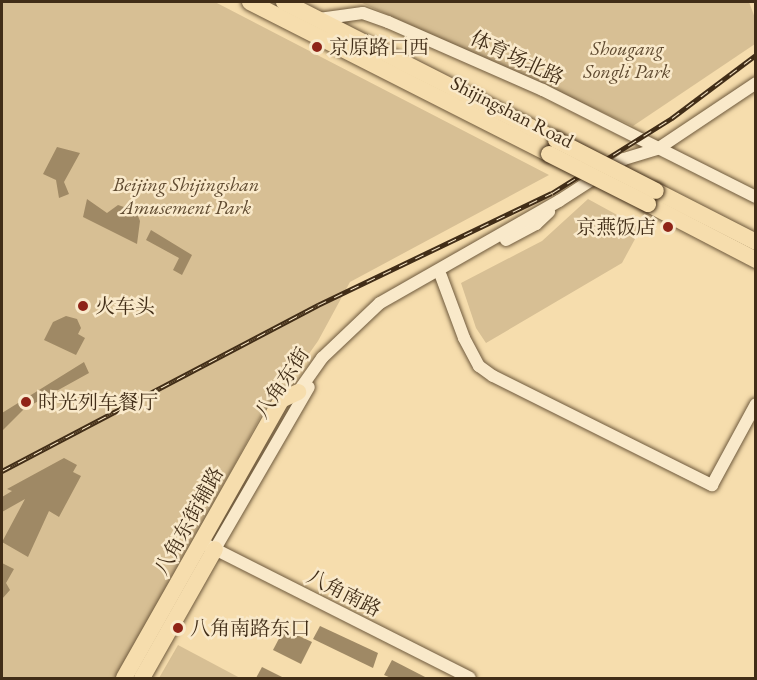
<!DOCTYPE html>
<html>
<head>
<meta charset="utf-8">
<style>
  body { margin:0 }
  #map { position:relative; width:757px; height:680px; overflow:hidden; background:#f6ddad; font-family:"EB Garamond","Noto Serif SC",serif }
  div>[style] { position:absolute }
  .green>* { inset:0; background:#d7bf94 }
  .building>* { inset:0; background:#9f8965 }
  .roads { filter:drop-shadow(0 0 2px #6e593c) drop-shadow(0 0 2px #6e593c) }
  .minor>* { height:12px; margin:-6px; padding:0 6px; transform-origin:6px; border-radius:6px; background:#f9e9ca }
  .major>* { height:16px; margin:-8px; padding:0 8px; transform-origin:8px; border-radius:8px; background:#f6ddad }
  .rail>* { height:5px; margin-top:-2.5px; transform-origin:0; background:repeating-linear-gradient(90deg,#f9e9ca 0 9px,#412d17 0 18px); box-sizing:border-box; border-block:2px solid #412d17 }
  .bridges { filter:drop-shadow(0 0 2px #412d17) drop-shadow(0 0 2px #412d17) }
  .major-bridge>* { height:16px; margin:-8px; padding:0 8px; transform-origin:8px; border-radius:8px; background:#f6ddad }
  .dots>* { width:16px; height:16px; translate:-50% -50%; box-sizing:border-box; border:3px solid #f9e9ca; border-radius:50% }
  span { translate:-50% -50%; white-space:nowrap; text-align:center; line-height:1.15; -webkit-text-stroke:5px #f9e9ca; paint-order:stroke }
  .poi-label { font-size:20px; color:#412d17 }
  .left { translate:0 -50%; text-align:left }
  .right { translate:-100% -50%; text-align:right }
  .park-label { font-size:20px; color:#5f4a30; font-style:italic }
  .street-label { font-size:20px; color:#412d17 }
  .frame { position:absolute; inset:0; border:3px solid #412d17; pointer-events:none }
</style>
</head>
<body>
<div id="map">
  <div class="green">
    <div style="clip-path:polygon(2px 2px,215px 2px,549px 175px,350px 282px,318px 341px,289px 382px,269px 401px,119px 678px,2px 678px)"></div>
    <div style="clip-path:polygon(360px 2px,749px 2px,755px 18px,755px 44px,633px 126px)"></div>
    <div style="clip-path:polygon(588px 199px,641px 228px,622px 263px,486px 343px,476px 328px,461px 283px,542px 241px)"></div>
    <div style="clip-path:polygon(178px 645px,240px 678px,159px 678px)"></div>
  </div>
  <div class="building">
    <div style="clip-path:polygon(57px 147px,80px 153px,64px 182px,69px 194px,59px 198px,56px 180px,43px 174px)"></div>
    <div style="clip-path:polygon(87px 199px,107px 213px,118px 205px,136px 211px,140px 221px,137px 244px,83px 217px)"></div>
    <div style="clip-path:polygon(151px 230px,192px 255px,182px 275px,173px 270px,179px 258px,146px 240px)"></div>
    <div style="clip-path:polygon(66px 316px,77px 319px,81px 328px,78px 334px,85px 338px,76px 355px,44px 340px,53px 322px)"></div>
    <div style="clip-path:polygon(84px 362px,89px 373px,24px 409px,2px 431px,2px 413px)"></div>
    <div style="clip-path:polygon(64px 458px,77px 465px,73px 472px,81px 476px,59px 517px,49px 511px,28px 557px,2px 542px,25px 499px,2px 512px,2px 497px,12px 491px,7px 489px)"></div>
    <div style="clip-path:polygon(2px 563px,14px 569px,6px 583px,10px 590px,2px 599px)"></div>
    <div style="clip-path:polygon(320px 626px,378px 653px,373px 668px,313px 639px)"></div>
    <div style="clip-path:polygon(284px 629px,312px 642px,301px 664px,273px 650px)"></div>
    <div style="clip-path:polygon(392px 660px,427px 678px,391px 678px,384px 675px)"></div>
    <div style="clip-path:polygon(262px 667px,284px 678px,256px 678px)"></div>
  </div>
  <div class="roads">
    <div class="minor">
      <div style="left:319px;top:19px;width:44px;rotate:-7.8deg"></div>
      <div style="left:363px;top:13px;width:27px;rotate:20deg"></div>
      <div style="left:388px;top:22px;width:169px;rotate:23.7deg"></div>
      <div style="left:543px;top:90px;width:238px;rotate:26.7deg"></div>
      <div style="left:506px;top:240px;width:34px;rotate:-28deg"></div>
      <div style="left:536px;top:224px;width:18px;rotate:-43deg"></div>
      <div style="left:441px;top:276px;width:66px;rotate:69.6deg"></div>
      <div style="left:464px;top:338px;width:32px;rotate:62deg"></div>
      <div style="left:479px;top:366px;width:17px;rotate:36deg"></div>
      <div style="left:493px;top:376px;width:245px;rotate:26.5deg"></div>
      <div style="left:712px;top:485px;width:92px;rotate:-61.5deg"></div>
      <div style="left:298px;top:392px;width:42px;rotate:-54.8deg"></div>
      <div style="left:322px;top:358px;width:80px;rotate:-43.5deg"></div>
      <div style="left:380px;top:303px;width:206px;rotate:-29.7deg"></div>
      <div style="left:559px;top:201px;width:77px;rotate:-32.9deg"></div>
      <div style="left:624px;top:159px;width:37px;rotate:-17deg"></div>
      <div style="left:659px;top:148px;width:117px;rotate:-33.8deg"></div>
      <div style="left:209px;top:546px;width:292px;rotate:26.8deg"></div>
      <div style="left:215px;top:549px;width:187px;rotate:-59.9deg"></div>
    </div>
    <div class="major">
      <div style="left:250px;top:2px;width:335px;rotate:26.9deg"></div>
      <div style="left:284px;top:2px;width:305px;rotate:26.9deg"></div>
      <div style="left:656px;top:191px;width:112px;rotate:27deg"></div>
      <div style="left:648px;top:204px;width:122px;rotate:27.4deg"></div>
      <div style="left:124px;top:678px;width:319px;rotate:-60.5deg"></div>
      <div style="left:281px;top:400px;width:19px;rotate:-25deg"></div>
      <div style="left:142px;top:678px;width:148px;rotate:-60.5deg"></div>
    </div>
  </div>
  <div class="rail">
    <div style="left:2px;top:471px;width:357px;rotate:-27.7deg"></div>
    <div style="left:318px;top:305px;width:259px;rotate:-25.6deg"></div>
    <div style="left:552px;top:193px;width:142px;rotate:-32deg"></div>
    <div style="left:672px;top:118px;width:105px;rotate:-36.9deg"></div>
  </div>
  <div class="bridges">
    <div class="major-bridge">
      <div style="left:556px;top:140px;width:112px;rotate:27deg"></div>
      <div style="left:549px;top:154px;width:111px;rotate:26.8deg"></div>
    </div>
  </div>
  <div class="dots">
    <div style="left:317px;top:47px;background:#8f2418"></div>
    <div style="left:668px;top:227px;background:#8f2418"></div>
    <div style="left:83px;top:306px;background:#8f2418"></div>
    <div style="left:26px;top:402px;background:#8f2418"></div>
    <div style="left:178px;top:628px;background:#8f2418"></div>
  </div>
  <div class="poi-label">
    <span class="left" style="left:329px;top:47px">京原路口西</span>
    <span class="right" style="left:656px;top:227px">京燕饭店</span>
    <span class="left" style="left:95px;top:306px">火车头</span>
    <span class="left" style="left:38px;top:402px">时光列车餐厅</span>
    <span class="left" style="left:190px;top:628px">八角南路东口</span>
  </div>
  <div class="park-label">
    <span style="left:627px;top:60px">Shougang<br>Songli Park</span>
    <span style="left:186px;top:196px">Beijing Shijingshan<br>Amusement Park</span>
  </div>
  <div class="street-label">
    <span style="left:517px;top:58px;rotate:25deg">体育场北路</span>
    <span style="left:512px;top:112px;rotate:27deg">Shijingshan Road</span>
    <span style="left:282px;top:383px;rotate:-56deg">八角东街</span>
    <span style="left:189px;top:521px;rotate:-61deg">八角东街辅路</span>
    <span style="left:344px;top:593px;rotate:27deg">八角南路</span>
  </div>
  <div class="frame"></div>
</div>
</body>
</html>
